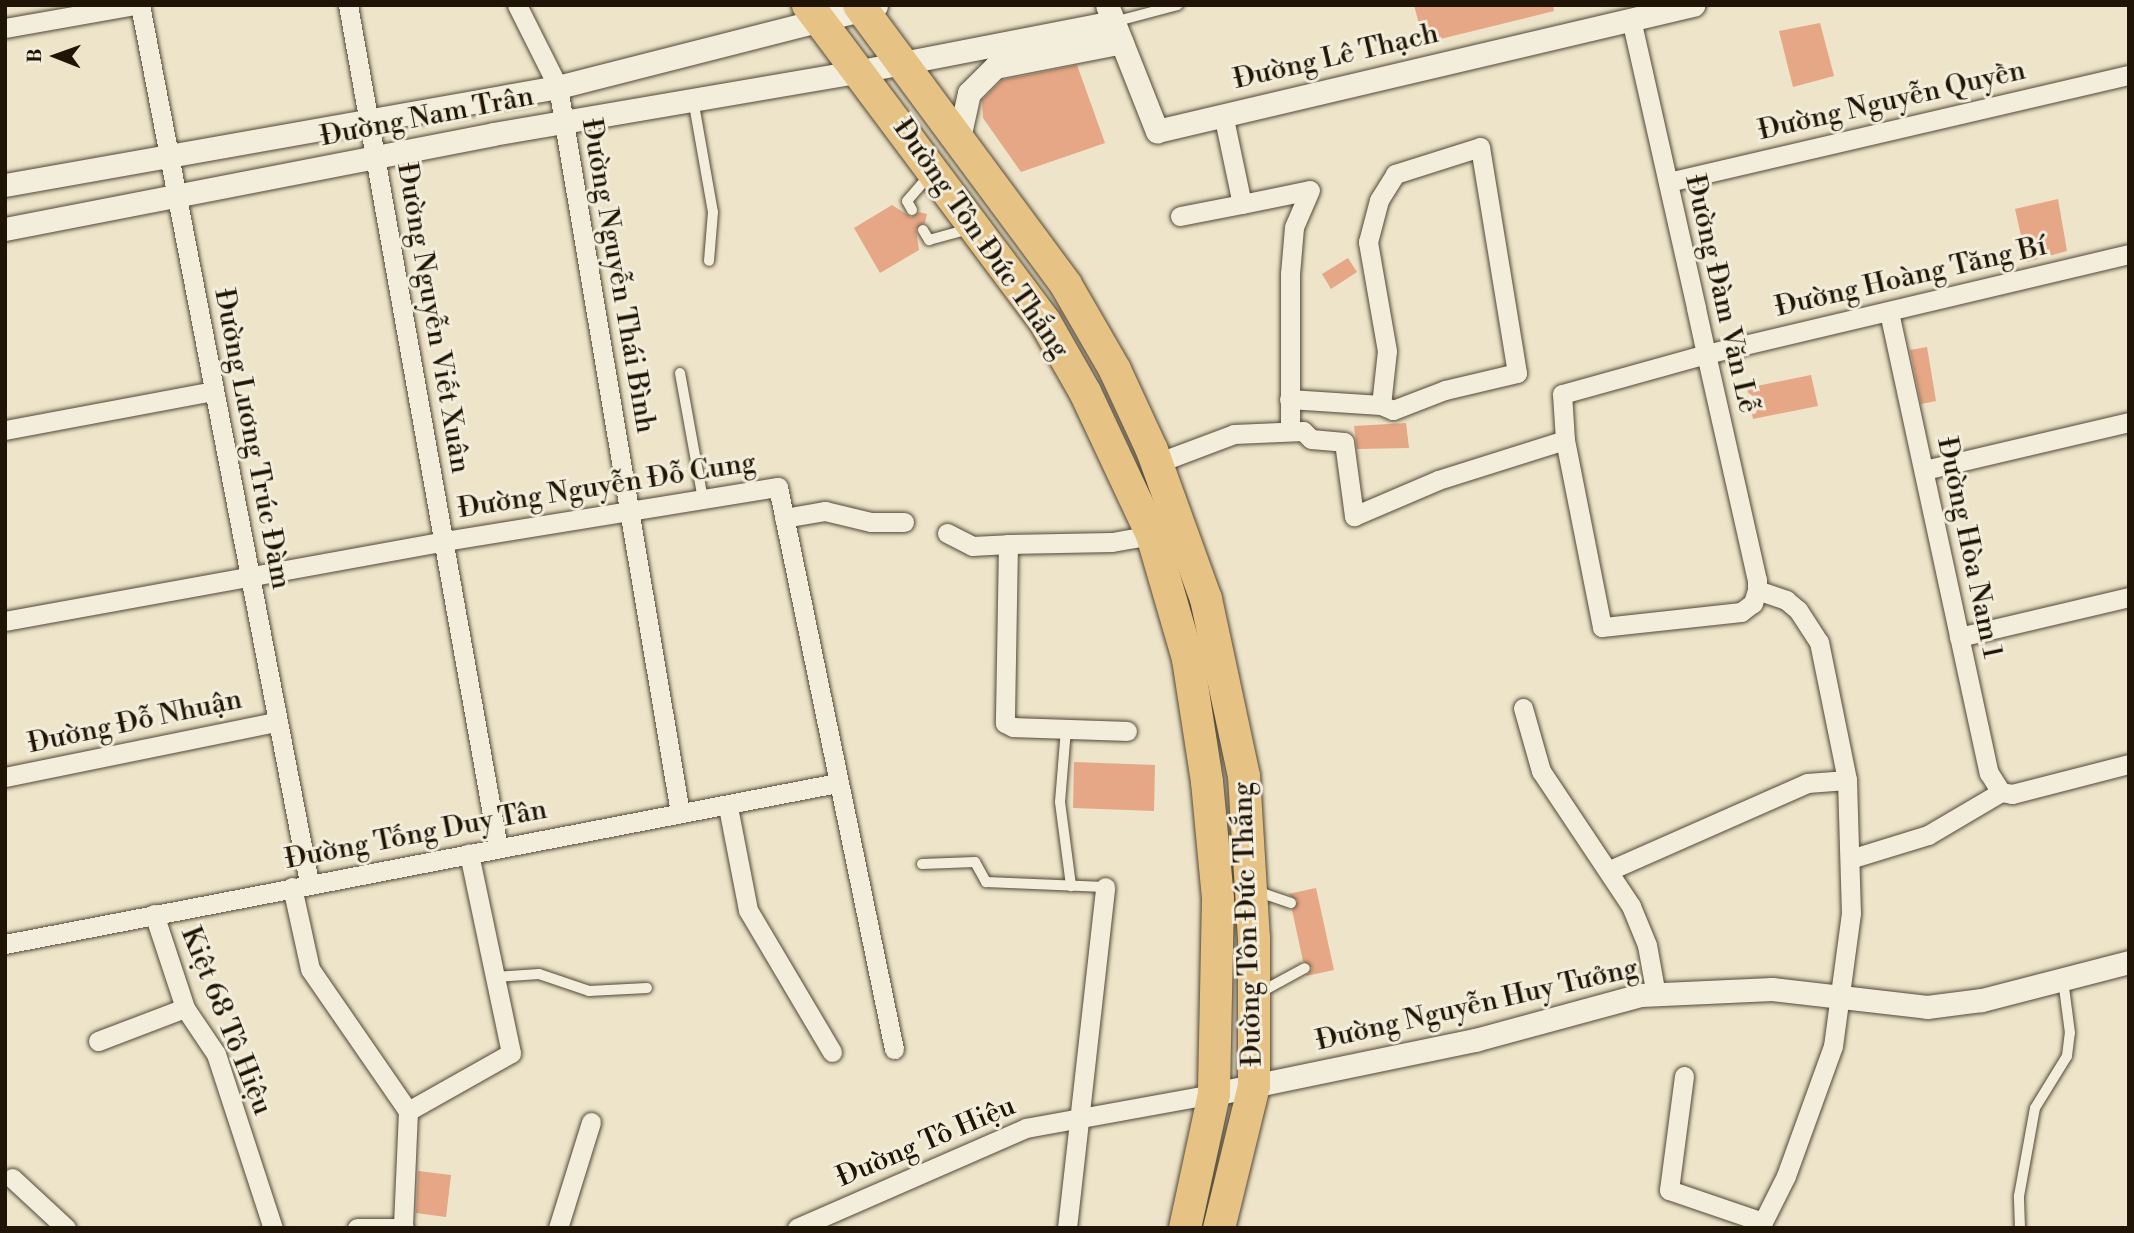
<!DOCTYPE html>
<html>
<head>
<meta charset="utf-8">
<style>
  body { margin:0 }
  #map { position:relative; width:2134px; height:1233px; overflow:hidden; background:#ede4c9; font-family:"Libre Bodoni",serif }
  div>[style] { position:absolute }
  .building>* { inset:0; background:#e5a785 }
  .roads { filter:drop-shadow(0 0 2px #524836) drop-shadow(0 0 2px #524836) }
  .service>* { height:10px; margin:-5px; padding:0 5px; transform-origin:5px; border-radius:5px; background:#f3eddc }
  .minor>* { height:19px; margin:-9.5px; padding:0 9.5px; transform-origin:9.5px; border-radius:9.5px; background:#f3eddc }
  .tertiary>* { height:23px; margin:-11.5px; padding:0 11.5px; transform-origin:11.5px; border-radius:11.5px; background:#f3eddc }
  .trunk>* { height:32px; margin:-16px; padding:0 16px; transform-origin:16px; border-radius:16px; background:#e6c284 }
  span { translate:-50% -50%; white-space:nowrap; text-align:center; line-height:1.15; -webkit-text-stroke:6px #f3eddc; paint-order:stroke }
  .street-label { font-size:28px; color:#1f1405 }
  .frame { position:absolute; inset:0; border:7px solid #1f1405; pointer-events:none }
  .north { position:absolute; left:21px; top:21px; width:70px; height:70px; -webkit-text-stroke:5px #f3eddc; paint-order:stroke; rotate:271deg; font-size:19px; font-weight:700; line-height:28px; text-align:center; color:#1f1405 }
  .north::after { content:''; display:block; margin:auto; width:24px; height:32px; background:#1f1405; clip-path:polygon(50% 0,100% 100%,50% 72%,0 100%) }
</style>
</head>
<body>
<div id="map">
  <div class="building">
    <div style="clip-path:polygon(1414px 5px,1553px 5px,1554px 11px,1424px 43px)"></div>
    <div style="clip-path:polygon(1820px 23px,1834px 76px,1793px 87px,1779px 31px)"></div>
    <div style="clip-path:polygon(1077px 65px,1105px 143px,1021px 172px,983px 118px,982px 100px,1002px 80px)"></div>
    <div style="clip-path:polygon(2058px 199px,2067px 251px,2027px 262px,2015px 209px)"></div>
    <div style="clip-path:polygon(892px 205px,911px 217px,919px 212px,927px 214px,925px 223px,916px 229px,919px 250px,880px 273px,854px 228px)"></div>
    <div style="clip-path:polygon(1348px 258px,1357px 272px,1331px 289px,1322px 274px)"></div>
    <div style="clip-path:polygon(1927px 347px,1936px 401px,1921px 404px,1910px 350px)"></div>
    <div style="clip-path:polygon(1811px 375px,1818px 406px,1753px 419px,1747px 388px)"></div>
    <div style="clip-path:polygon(1406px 423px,1409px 448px,1357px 449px,1354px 426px)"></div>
    <div style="clip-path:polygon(1074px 762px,1155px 765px,1154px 811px,1073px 808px)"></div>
    <div style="clip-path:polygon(1316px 888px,1334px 970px,1306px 976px,1312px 968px,1303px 961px,1292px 910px,1298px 901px,1288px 894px)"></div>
    <div style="clip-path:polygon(418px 1171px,451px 1175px,446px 1217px,416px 1213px)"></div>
  </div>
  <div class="roads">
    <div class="service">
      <div style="left:1114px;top:22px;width:66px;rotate:-14.9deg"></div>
      <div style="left:693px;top:99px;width:115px;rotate:80deg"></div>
      <div style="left:713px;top:212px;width:49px;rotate:94.7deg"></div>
      <div style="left:912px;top:210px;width:10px;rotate:-119deg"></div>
      <div style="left:907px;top:201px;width:33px;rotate:-49deg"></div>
      <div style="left:923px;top:230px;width:12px;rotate:59deg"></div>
      <div style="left:929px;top:240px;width:41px;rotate:-15.4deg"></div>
      <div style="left:680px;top:373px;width:128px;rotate:79.7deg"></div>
      <div style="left:1066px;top:729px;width:73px;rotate:94.7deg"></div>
      <div style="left:1060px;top:802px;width:85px;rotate:82.5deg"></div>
      <div style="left:922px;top:864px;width:53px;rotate:-2.2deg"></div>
      <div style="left:975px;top:862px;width:23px;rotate:61deg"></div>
      <div style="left:986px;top:882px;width:119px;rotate:2.4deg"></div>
      <div style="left:1256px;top:891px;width:37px;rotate:19deg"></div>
      <div style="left:495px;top:977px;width:44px;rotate:-3.9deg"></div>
      <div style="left:539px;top:974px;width:53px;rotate:18.8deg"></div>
      <div style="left:589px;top:991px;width:58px;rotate:-3deg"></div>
      <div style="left:1259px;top:993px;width:52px;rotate:-28.5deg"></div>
      <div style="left:2020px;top:1228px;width:32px;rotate:-92deg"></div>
      <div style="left:2019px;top:1196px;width:89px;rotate:-79.7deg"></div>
      <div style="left:2035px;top:1108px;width:61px;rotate:-58.4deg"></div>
      <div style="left:2067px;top:1056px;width:23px;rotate:-83deg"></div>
      <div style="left:2070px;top:1033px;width:53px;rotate:-97.5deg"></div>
    </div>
    <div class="minor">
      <div style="left:140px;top:5px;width:894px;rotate:79.1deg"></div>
      <div style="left:348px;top:5px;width:856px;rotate:79.91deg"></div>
      <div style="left:517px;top:5px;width:92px;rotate:63.4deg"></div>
      <div style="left:558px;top:87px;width:736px;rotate:80.46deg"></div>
      <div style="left:1631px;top:19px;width:296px;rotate:77.3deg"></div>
      <div style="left:1696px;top:308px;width:47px;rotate:77.7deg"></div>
      <div style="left:1706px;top:354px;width:232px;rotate:77.3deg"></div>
      <div style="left:1757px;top:580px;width:10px;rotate:90deg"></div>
      <div style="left:1757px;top:590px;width:14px;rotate:107deg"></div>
      <div style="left:1753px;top:603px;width:15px;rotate:143deg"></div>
      <div style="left:1741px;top:612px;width:140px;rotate:173.8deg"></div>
      <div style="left:1602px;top:627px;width:191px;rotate:-101.2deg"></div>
      <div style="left:1565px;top:440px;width:46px;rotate:-93.7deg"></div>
      <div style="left:1562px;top:394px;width:149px;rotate:-15.5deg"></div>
      <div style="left:1706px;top:354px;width:435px;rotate:-13.3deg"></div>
      <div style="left:5px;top:28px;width:133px;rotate:-10deg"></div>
      <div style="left:1223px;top:114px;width:92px;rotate:78.1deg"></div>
      <div style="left:1242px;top:204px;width:69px;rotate:-11.6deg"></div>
      <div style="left:1668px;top:182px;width:473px;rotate:-13.1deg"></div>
      <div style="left:1180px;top:216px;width:63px;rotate:-11deg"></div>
      <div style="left:1889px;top:312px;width:472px;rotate:77.8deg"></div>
      <div style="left:1989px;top:773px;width:22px;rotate:58deg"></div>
      <div style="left:1289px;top:399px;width:92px;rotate:3.7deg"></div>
      <div style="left:1381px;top:405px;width:54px;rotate:-83.7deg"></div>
      <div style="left:1387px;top:351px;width:111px;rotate:-99.9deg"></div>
      <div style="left:1368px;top:242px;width:43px;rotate:-75.3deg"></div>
      <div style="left:1379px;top:200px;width:31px;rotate:-58deg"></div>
      <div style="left:1395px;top:174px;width:89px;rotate:-17.6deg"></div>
      <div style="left:1480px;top:147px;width:229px;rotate:80.7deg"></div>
      <div style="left:1517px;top:373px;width:74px;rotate:166.7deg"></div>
      <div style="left:1445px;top:390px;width:56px;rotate:159deg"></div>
      <div style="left:1393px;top:410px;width:13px;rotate:-157deg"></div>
      <div style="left:5px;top:430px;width:212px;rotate:-10.6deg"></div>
      <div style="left:1290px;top:431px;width:157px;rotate:-90deg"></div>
      <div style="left:1290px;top:274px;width:47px;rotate:-85.1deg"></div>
      <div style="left:1294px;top:227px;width:40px;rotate:-66.6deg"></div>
      <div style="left:1157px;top:463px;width:82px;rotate:-20.6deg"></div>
      <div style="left:1234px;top:434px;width:69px;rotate:-2.5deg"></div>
      <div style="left:1303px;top:431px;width:11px;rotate:45deg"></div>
      <div style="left:1311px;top:439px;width:33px;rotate:5deg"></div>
      <div style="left:1344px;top:442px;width:75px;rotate:82.3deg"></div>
      <div style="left:1354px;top:516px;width:91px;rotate:-23.2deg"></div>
      <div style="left:1438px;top:480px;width:133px;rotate:-17.5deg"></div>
      <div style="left:1924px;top:470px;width:211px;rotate:-13.2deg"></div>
      <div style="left:784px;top:518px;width:42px;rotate:-9.7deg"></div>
      <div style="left:825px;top:511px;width:47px;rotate:13.4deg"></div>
      <div style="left:871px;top:522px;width:33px"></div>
      <div style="left:947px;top:533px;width:28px;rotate:27deg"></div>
      <div style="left:972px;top:546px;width:36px;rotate:-3deg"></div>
      <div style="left:1008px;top:544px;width:179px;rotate:91deg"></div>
      <div style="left:1005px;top:723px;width:9px;rotate:27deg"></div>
      <div style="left:1013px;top:727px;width:114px;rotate:2deg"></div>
      <div style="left:1008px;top:544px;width:104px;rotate:-1.1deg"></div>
      <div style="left:1112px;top:542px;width:41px;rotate:-9.9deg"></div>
      <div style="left:1757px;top:590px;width:31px;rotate:19deg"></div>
      <div style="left:1786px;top:600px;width:16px;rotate:40deg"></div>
      <div style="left:1798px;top:610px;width:38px;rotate:57deg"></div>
      <div style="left:1819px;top:642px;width:141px;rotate:78.5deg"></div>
      <div style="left:1847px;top:780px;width:133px;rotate:88.3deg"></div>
      <div style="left:1851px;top:913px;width:134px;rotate:97.7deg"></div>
      <div style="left:1833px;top:1046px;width:138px;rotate:109.9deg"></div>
      <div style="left:1786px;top:1176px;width:58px;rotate:116.6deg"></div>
      <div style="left:5px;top:621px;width:446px;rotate:-10.3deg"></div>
      <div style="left:444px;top:541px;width:338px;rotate:-9.2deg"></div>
      <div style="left:778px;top:487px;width:574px;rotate:78.34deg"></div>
      <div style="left:1959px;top:637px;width:175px;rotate:-13.2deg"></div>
      <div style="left:1523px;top:708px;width:66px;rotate:74.1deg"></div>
      <div style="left:1541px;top:771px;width:162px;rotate:56.3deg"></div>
      <div style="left:1631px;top:906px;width:42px;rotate:67.7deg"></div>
      <div style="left:1647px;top:945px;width:51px;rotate:79.8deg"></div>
      <div style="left:5px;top:777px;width:277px;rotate:-11.5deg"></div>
      <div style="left:728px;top:807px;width:105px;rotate:79deg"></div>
      <div style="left:748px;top:910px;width:165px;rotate:59.4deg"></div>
      <div style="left:1850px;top:859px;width:82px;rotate:-17.1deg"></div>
      <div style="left:1928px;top:835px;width:85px;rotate:-30.5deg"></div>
      <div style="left:2001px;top:792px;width:11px;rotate:10deg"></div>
      <div style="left:2012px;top:794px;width:121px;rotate:-14.4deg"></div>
      <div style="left:1610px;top:870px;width:215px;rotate:-23.8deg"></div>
      <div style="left:1807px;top:783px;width:40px;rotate:-4.3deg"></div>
      <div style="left:292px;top:887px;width:84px;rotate:77.6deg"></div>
      <div style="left:310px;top:969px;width:173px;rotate:55.4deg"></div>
      <div style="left:408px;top:1111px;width:116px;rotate:92.5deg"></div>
      <div style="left:154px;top:914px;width:99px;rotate:71.7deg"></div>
      <div style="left:185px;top:1008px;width:55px;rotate:56deg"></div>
      <div style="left:216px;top:1054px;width:183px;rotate:71.9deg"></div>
      <div style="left:5px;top:944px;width:847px;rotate:-10.95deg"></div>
      <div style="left:98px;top:1041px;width:93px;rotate:-20.8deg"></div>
      <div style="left:1684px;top:1076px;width:115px;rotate:97.5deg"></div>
      <div style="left:1669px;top:1190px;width:99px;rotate:18.8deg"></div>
      <div style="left:408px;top:1111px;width:118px;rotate:-29.4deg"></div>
      <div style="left:511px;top:1053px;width:204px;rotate:-101.9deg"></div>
      <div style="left:12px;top:1178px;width:74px;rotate:42.8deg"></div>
      <div style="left:357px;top:1228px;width:47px"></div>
      <div style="left:558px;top:1228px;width:111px;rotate:-72.7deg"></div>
      <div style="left:797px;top:1228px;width:250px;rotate:-23.6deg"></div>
      <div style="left:1026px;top:1128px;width:191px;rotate:-10.3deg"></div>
      <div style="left:1067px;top:1228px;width:343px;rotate:-83.6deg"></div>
    </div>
    <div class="tertiary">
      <div style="left:1107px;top:5px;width:136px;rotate:68.4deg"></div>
      <div style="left:1157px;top:131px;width:551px;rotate:-13.23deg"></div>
      <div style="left:959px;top:138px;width:46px;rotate:-77.5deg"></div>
      <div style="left:969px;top:93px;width:37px;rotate:-45deg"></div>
      <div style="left:995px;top:67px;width:129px;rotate:-11.1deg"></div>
      <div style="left:5px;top:185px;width:562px;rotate:-10.05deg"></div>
      <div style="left:558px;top:87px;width:328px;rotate:-14.3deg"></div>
      <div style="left:5px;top:229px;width:497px;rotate:-11deg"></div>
      <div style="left:493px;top:134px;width:373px;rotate:-9.7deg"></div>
      <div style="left:861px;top:71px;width:257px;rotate:-11deg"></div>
      <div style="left:1214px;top:1094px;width:267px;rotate:-11.7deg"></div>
      <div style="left:1475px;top:1040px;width:172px;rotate:-15.2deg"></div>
      <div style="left:1641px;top:995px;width:131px;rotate:-2.6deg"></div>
      <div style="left:1772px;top:989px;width:156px;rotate:6.6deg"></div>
      <div style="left:1927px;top:1007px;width:55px;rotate:-7.3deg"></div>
      <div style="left:1982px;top:1000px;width:152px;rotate:-14.5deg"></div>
    </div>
    <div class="trunk">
      <div style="left:808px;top:5px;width:396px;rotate:53.2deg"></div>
      <div style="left:1045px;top:322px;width:81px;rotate:60.3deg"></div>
      <div style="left:1085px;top:392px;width:158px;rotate:64.9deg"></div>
      <div style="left:1152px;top:535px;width:129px;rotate:73.8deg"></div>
      <div style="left:1188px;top:659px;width:124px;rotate:81.2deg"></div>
      <div style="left:1207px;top:782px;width:118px;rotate:84.6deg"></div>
      <div style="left:1218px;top:899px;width:195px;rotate:91.2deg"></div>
      <div style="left:1214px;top:1094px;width:137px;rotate:102.2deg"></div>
      <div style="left:859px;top:5px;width:348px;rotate:53.5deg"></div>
      <div style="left:1066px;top:285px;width:98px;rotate:60deg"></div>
      <div style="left:1115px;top:370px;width:88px;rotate:65.2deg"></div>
      <div style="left:1152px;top:450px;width:158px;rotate:70.1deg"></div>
      <div style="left:1206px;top:599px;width:181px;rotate:77.9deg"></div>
      <div style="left:1244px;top:776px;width:162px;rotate:86.5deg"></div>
      <div style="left:1254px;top:938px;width:148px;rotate:90deg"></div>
      <div style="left:1254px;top:1086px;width:146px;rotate:103.8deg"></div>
    </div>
  </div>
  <div class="street-label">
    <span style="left:1336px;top:57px;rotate:-13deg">Đường Lê Thạch</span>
    <span style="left:1892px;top:101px;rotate:-13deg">Đường Nguyễn Quyền</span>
    <span style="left:427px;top:117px;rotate:-11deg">Đường Nam Trân</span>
    <span style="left:981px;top:239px;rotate:55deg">Đường Tôn Đức Thắng</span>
    <span style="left:618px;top:276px;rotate:80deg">Đường Nguyễn Thái Bình</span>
    <span style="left:1911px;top:277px;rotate:-13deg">Đường Hoàng Tăng Bí</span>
    <span style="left:1721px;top:294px;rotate:77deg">Đường Đàm Văn Lễ</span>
    <span style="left:433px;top:318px;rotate:80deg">Đường Nguyễn Viết Xuân</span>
    <span style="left:252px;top:439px;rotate:79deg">Đường Lương Trúc Đàm</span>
    <span style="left:607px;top:486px;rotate:-9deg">Đường Nguyễn Đỗ Cung</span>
    <span style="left:1969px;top:548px;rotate:78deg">Đường Hòa Nam 1</span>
    <span style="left:135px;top:722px;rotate:-12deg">Đường Đỗ Nhuận</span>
    <span style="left:416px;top:835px;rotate:-11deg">Đường Tống Duy Tân</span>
    <span style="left:1248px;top:924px;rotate:-92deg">Đường Tôn Đức Thắng</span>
    <span style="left:1477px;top:1005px;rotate:-13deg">Đường Nguyễn Huy Tưởng</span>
    <span style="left:226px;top:1021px;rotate:68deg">Kiệt 68 Tô Hiệu</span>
    <span style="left:926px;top:1142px;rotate:-23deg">Đường Tô Hiệu</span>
  </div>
  <div class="frame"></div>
  <div class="north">B</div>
</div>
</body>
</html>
